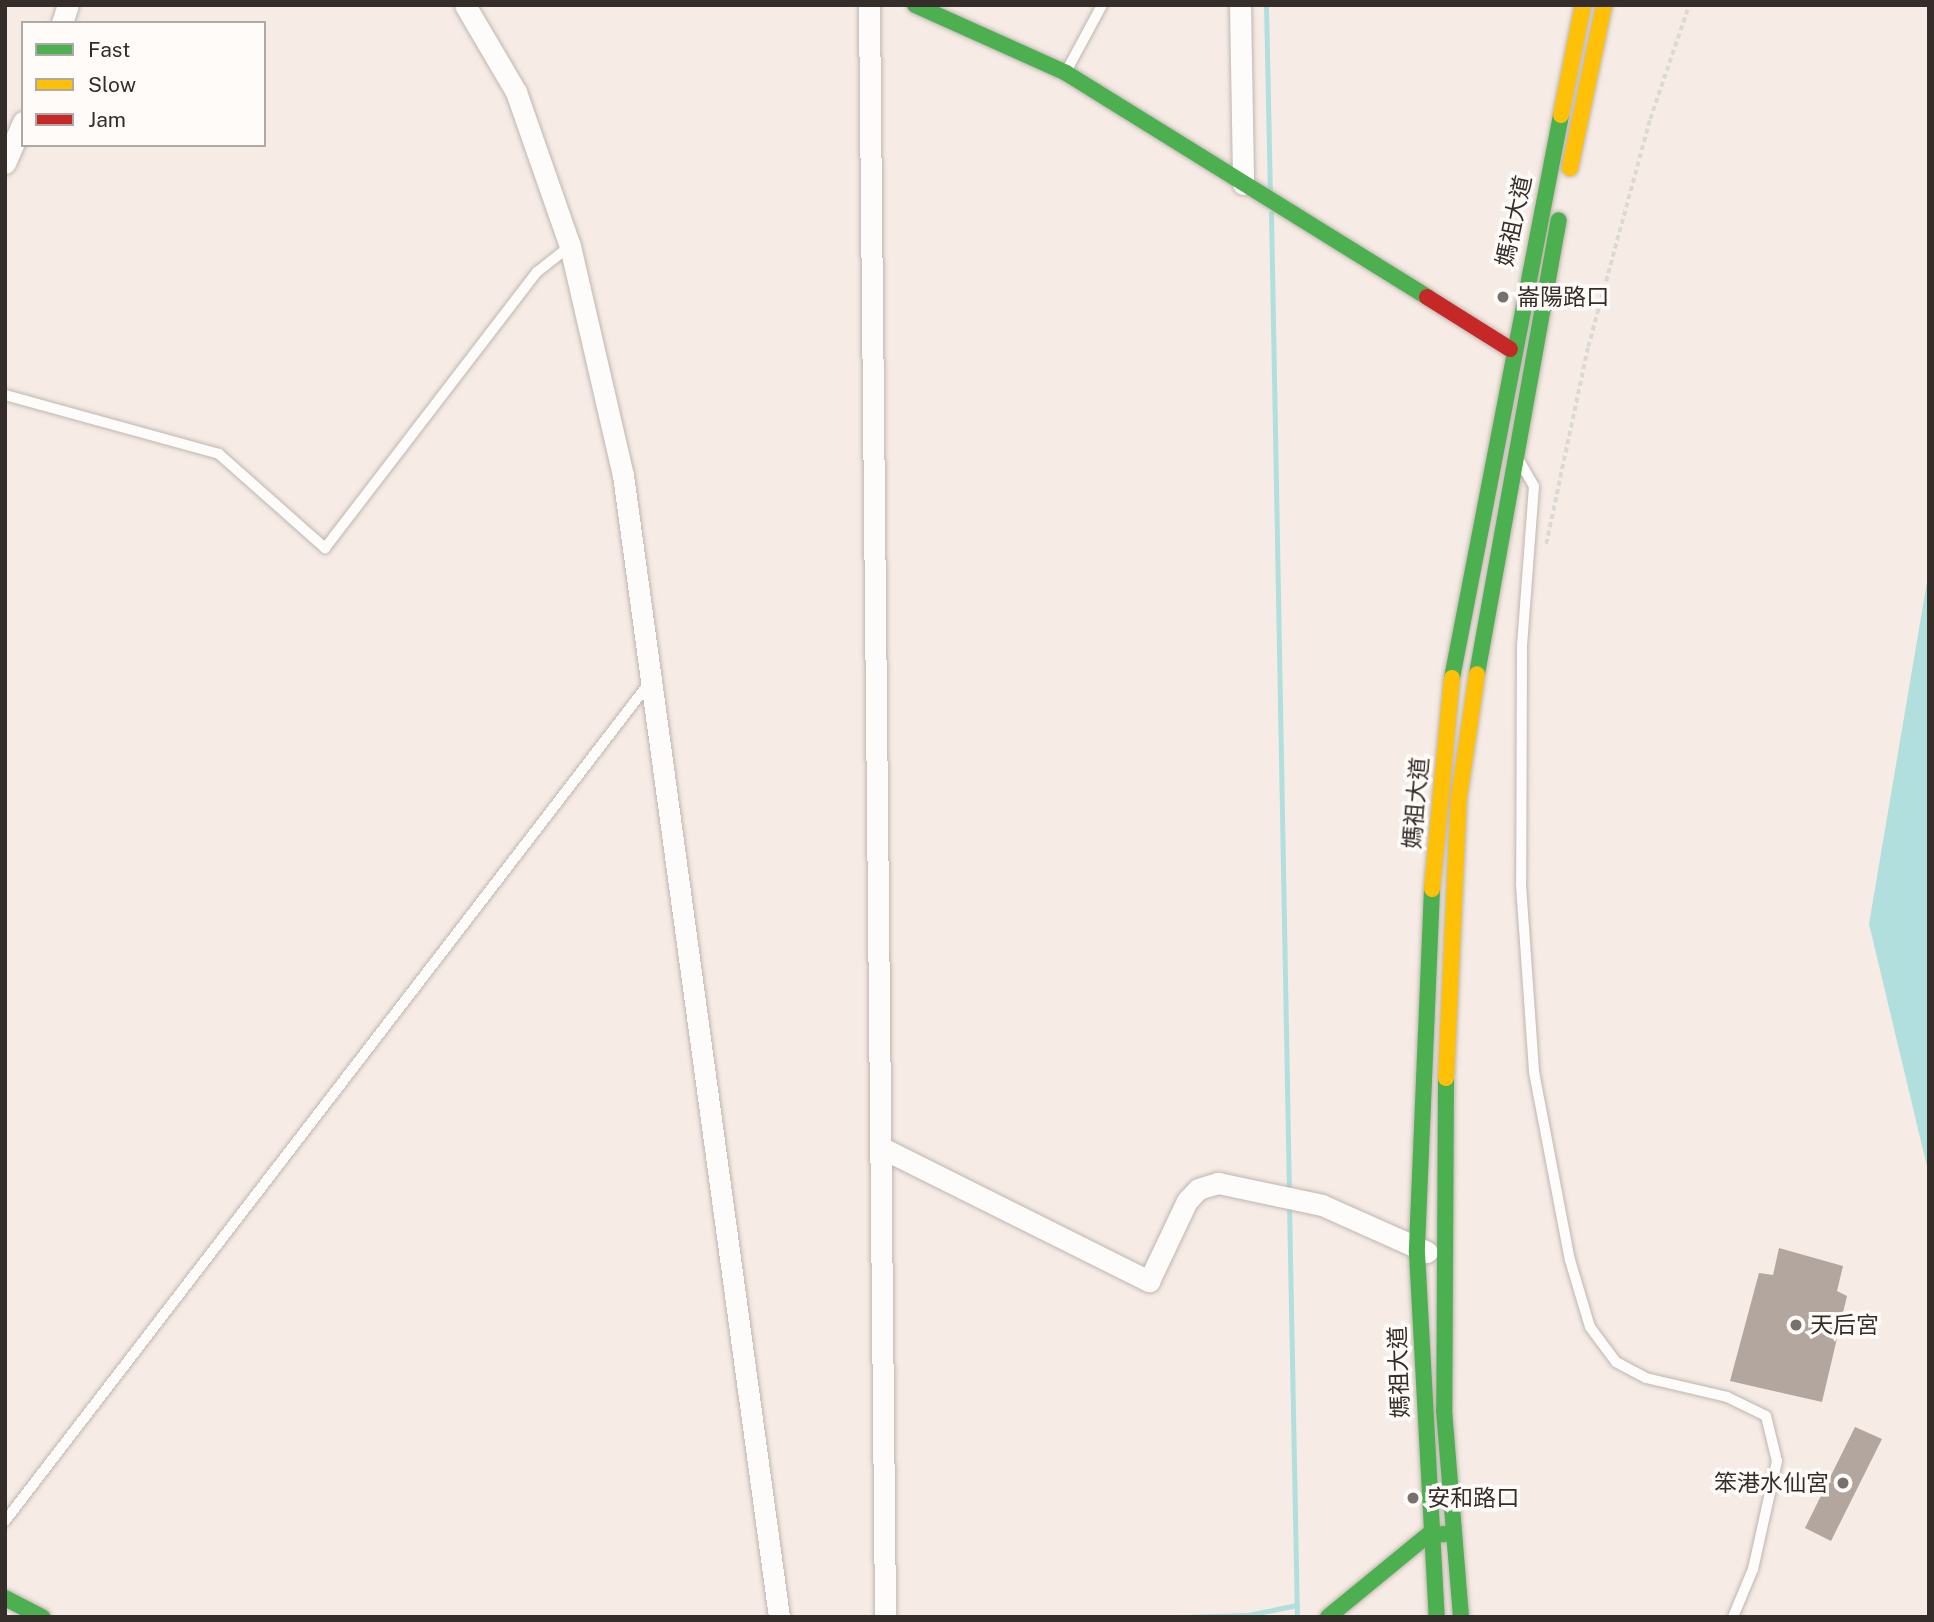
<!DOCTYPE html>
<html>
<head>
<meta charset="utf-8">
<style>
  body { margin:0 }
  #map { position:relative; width:1934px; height:1622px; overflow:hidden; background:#f7ece5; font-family:"Public Sans","Noto Sans TC",sans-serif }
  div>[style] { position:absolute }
  .water>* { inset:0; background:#b0dfdd }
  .stream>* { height:5px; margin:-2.5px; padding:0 2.5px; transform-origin:2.5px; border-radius:2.5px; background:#b0dfdd }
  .building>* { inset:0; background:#b3a69e }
  .path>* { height:3.5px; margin-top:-1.75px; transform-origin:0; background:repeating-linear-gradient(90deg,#dbd8d6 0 5px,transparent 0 8.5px) }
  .roads { filter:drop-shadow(0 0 2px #beb6b0) drop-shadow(0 0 2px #beb6b0) }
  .lane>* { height:10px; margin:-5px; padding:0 5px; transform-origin:5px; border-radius:5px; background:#fefcfb }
  .street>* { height:21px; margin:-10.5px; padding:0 10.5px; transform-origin:10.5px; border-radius:10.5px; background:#fefcfb }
  .fast>* { height:16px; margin:-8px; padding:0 8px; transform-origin:8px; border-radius:8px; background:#4caf50 }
  .slow>* { height:16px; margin:-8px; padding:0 8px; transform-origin:8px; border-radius:8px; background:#ffc107 }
  .jam>* { height:16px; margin:-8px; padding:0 8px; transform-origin:8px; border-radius:8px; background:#c62828 }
  .dots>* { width:19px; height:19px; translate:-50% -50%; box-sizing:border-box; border:4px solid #fffbf8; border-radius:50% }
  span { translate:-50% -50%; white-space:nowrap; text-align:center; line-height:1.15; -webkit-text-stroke:7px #fffbf8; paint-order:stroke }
  .street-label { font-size:23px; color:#352d29 }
  .poi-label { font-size:23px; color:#352d29 }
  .left { translate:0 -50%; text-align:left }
  .right { translate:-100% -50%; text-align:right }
  .frame { position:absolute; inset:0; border:7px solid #352d29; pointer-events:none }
  .legend { position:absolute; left:21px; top:21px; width:245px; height:126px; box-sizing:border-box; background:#fffbf8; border:2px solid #aea9a5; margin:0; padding:9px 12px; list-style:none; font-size:21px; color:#352d29 }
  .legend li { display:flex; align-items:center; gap:14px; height:35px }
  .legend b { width:35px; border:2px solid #aea9a5 }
</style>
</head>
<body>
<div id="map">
  <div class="water">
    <div style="clip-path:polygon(1929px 570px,1929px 1175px,1869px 924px)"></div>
  </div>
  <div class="stream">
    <div style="left:1266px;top:5px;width:184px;rotate:88.8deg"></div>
    <div style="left:1271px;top:213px;width:981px;rotate:88.95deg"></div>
    <div style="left:1289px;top:1203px;width:414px;rotate:88.9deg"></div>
    <div style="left:1180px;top:1617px;width:68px;rotate:-1.7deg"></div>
    <div style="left:1248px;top:1615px;width:50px;rotate:-11.5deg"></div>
  </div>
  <div class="building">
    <div style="clip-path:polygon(1779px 1248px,1843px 1266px,1837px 1291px,1847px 1296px,1822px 1402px,1730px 1381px,1759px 1273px,1773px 1275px)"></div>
    <div style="clip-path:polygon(1855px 1427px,1882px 1439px,1831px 1541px,1805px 1528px)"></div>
  </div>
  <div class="path">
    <div style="left:1546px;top:544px;width:201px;rotate:-78deg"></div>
    <div style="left:1588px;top:347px;width:236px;rotate:-74.8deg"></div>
    <div style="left:1650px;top:119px;width:120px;rotate:-71.1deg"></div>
  </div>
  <div class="roads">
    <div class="lane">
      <div style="left:1067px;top:70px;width:74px;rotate:-61.7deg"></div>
      <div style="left:5px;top:395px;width:222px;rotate:15.4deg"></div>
      <div style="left:219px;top:454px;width:142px;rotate:41.6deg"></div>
      <div style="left:325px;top:548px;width:348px;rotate:-52.5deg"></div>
      <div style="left:537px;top:272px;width:42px;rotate:-38.2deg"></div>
      <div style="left:1520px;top:462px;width:28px;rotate:60deg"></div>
      <div style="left:1534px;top:486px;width:159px;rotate:94.3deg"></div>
      <div style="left:1522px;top:645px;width:240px;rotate:90.2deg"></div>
      <div style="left:1521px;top:885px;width:187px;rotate:86deg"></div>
      <div style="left:1534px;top:1072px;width:191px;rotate:79.2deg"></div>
      <div style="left:1570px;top:1260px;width:70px;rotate:73.4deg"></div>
      <div style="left:1590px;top:1327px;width:44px;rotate:53.4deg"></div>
      <div style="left:1616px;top:1362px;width:34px;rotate:28deg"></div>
      <div style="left:1646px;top:1378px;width:83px;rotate:13.2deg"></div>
      <div style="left:1727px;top:1397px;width:43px;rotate:26deg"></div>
      <div style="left:1766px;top:1416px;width:46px;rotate:76.3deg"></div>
      <div style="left:1777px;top:1461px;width:111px;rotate:102.5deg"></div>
      <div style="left:1753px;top:1569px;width:52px;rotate:112.6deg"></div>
      <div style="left:5px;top:1521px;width:1058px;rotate:-52.45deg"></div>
    </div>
    <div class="street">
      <div style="left:465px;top:5px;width:101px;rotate:59.6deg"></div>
      <div style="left:516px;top:92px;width:163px;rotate:70.7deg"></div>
      <div style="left:570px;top:246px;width:235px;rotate:77deg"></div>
      <div style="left:623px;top:475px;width:1153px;rotate:82.22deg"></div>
      <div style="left:869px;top:5px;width:1612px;rotate:89.43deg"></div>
      <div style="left:1240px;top:5px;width:179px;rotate:89deg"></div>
      <div style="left:62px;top:23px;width:19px;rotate:-72deg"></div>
      <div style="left:5px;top:163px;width:45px;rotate:-66.3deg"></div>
      <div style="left:880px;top:1147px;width:301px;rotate:26.5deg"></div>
      <div style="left:1149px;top:1281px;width:89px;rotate:-64.6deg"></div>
      <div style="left:1187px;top:1201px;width:16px;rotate:-47deg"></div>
      <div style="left:1198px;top:1189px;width:21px;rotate:-17deg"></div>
      <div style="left:1218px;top:1183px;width:106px;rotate:11.9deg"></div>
      <div style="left:1322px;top:1205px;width:115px;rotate:24.1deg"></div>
    </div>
    <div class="fast">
      <div style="left:915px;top:5px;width:166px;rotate:24.2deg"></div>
      <div style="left:1066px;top:73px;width:425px;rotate:31.8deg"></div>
      <div style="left:1477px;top:674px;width:461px;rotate:-79.8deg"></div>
      <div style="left:1452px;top:678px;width:573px;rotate:-79.04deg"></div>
      <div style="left:1432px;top:889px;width:364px;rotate:92.4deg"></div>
      <div style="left:1417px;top:1253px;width:365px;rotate:86.9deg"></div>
      <div style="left:1446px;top:1078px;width:332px;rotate:90.3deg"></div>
      <div style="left:1444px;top:1410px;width:208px;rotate:85.3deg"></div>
      <div style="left:5px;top:1598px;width:42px;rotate:27.2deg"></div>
      <div style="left:1328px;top:1617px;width:129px;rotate:-39.4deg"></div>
      <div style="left:1428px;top:1535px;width:17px;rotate:-3deg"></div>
    </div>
    <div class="slow">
      <div style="left:1561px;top:115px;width:112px;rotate:-78.7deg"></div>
      <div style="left:1570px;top:168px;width:167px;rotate:-78.2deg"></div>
      <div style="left:1432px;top:889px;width:212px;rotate:-84.6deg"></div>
      <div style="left:1446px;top:1078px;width:281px;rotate:-87.4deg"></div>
      <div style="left:1459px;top:797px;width:124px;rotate:-81.7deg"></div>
    </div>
    <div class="jam">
      <div style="left:1427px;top:297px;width:98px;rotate:32.1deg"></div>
    </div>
  </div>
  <div class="dots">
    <div style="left:1503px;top:297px;background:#79706b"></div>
    <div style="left:1796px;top:1325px;background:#79706b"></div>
    <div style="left:1843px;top:1483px;background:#79706b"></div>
    <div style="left:1413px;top:1498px;background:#79706b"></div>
  </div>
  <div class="street-label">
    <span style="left:1514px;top:221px;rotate:-78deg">媽祖大道</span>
    <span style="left:1416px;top:803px;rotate:-85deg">媽祖大道</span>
    <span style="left:1399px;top:1372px;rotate:-92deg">媽祖大道</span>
  </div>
  <div class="poi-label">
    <span class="left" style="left:1517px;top:297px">崙陽路口</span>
    <span class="left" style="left:1810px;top:1325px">天后宮</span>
    <span class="right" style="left:1829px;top:1483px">笨港水仙宮</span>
    <span class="left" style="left:1427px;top:1498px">安和路口</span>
  </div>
  <div class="frame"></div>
  <ul class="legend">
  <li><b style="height:9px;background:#4caf50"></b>Fast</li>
  <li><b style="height:9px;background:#ffc107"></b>Slow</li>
  <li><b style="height:9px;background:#c62828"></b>Jam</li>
  </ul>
</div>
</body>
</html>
